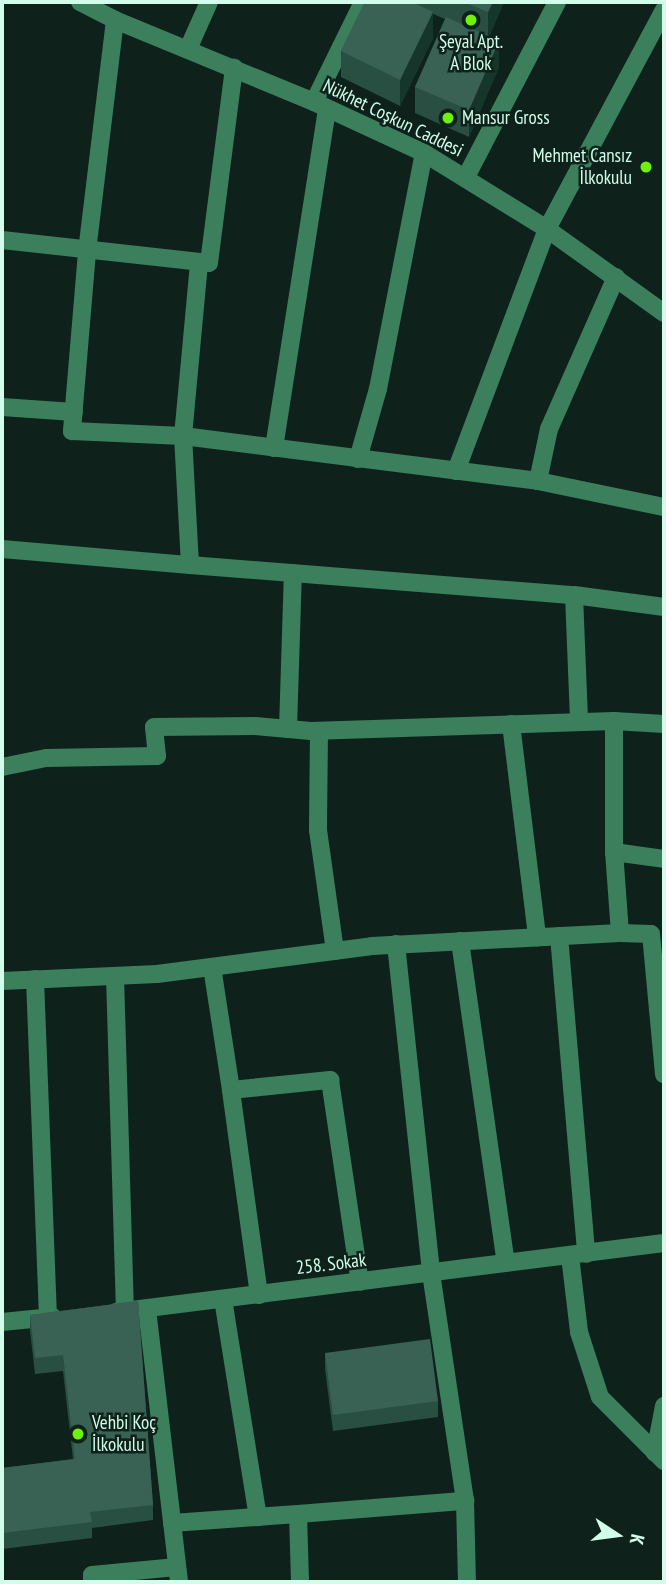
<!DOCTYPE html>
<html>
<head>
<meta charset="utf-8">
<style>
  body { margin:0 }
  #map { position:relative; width:666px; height:1584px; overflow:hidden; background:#0e221b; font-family:"PT Sans Narrow",sans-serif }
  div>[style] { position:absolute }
  .minor>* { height:18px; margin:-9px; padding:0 9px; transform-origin:9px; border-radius:9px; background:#3b7f5d }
  .wall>* { inset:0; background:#284f42 }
  .shaded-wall>* { inset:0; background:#16352b }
  .building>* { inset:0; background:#3a6254 }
  .dots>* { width:19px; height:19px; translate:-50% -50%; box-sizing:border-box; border:4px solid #0e221b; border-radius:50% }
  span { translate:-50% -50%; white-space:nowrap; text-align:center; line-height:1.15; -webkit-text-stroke:5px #0e221b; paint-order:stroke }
  .poi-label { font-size:19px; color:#d1fdea }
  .left { translate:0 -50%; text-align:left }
  .right { translate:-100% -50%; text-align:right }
  .street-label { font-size:19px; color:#d1fdea }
  .frame { position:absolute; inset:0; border:4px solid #d1fdea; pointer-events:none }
  .north { position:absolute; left:582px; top:1500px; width:70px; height:70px; -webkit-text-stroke:5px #0e221b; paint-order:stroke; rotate:103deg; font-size:19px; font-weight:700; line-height:28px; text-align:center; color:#d1fdea }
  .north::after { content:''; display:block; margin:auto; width:24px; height:32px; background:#d1fdea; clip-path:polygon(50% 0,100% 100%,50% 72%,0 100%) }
</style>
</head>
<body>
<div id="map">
  <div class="minor">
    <div style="left:80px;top:2px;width:39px;rotate:27deg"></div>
    <div style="left:115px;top:20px;width:215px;rotate:22.4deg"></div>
    <div style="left:314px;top:102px;width:121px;rotate:24.9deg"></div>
    <div style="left:424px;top:153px;width:145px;rotate:31.7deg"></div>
    <div style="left:547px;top:229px;width:144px;rotate:35.7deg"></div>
    <div style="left:115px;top:20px;width:234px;rotate:96.9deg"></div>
    <div style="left:87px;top:252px;width:180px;rotate:94.8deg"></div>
    <div style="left:72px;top:431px;width:111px;rotate:2.6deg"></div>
    <div style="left:183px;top:436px;width:174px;rotate:-84.7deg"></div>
    <div style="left:188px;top:49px;width:51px;rotate:-65.9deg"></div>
    <div style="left:314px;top:102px;width:111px;rotate:-63.9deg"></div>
    <div style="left:466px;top:177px;width:197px;rotate:-62.5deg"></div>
    <div style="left:2px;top:240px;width:208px;rotate:6.3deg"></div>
    <div style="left:209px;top:263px;width:197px;rotate:-82.7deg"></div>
    <div style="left:2px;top:407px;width:72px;rotate:4deg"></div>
    <div style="left:274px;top:448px;width:342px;rotate:-81.1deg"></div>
    <div style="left:358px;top:459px;width:73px;rotate:-74.1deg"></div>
    <div style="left:378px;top:389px;width:240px;rotate:-79deg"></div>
    <div style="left:456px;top:471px;width:259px;rotate:-69.4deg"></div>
    <div style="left:547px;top:229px;width:248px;rotate:-61.9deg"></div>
    <div style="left:538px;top:481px;width:53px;rotate:-78.1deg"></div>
    <div style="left:549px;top:429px;width:166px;rotate:-66.2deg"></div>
    <div style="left:2px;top:549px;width:189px;rotate:4.9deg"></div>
    <div style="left:190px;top:565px;width:129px;rotate:-93.1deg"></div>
    <div style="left:183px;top:436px;width:358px;rotate:7.2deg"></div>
    <div style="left:538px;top:481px;width:129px;rotate:11.7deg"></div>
    <div style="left:190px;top:565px;width:385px;rotate:4.5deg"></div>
    <div style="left:574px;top:595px;width:127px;rotate:87.7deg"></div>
    <div style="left:574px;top:595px;width:91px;rotate:7.6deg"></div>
    <div style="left:614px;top:721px;width:131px;rotate:90deg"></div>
    <div style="left:614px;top:852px;width:50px;rotate:8deg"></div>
    <div style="left:511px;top:724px;width:215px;rotate:83deg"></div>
    <div style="left:288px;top:729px;width:156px;rotate:-88.2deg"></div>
    <div style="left:319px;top:731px;width:99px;rotate:90.6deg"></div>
    <div style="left:318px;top:830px;width:122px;rotate:82deg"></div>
    <div style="left:2px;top:767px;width:45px;rotate:-11.6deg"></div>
    <div style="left:46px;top:758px;width:111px;rotate:-1deg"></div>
    <div style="left:157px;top:756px;width:29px;rotate:-96deg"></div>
    <div style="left:154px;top:727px;width:101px;rotate:-0.6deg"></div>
    <div style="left:255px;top:726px;width:56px;rotate:5.1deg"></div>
    <div style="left:311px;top:731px;width:303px;rotate:-1.9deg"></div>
    <div style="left:614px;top:721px;width:50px;rotate:3.4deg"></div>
    <div style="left:620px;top:933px;width:31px;rotate:2deg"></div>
    <div style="left:651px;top:934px;width:141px;rotate:84.7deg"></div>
    <div style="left:559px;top:936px;width:319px;rotate:85.1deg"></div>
    <div style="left:460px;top:941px;width:325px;rotate:81.9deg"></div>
    <div style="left:396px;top:944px;width:331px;rotate:83.9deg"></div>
    <div style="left:431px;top:1273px;width:231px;rotate:81.5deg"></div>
    <div style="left:212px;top:967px;width:124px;rotate:81.2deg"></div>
    <div style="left:115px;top:976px;width:335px;rotate:88.3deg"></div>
    <div style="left:35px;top:979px;width:339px;rotate:87.8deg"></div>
    <div style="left:2px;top:981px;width:155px;rotate:-2.6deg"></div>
    <div style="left:157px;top:974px;width:217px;rotate:-7.4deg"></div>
    <div style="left:372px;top:946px;width:248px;rotate:-3deg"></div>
    <div style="left:620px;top:933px;width:81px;rotate:-94.2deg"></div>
    <div style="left:570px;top:1256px;width:77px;rotate:83.2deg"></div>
    <div style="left:579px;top:1332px;width:68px;rotate:72.1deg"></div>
    <div style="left:600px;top:1397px;width:91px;rotate:45deg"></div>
    <div style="left:259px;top:1295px;width:207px;rotate:-97.8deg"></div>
    <div style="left:231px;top:1090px;width:100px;rotate:-5.8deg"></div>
    <div style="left:330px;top:1080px;width:204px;rotate:81.6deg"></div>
    <div style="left:223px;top:1299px;width:221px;rotate:80.9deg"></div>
    <div style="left:147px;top:1309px;width:275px;rotate:83.3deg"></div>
    <div style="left:116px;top:1312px;width:552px;rotate:-7.18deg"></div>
    <div style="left:2px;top:1322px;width:51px;rotate:-5.6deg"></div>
    <div style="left:655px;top:1453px;width:48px;rotate:-79.2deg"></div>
    <div style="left:298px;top:1514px;width:168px;rotate:-4.5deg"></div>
    <div style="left:465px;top:1501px;width:81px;rotate:88.6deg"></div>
    <div style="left:172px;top:1523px;width:126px;rotate:-4.1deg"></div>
    <div style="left:298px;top:1514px;width:68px;rotate:88.3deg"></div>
    <div style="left:92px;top:1582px;width:7px;rotate:-90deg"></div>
    <div style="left:92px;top:1575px;width:85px;rotate:-5.4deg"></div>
  </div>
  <div class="wall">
    <div style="clip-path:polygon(365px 2px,504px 2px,489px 37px,499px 67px,469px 137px,415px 113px,415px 87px,445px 19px,433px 14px,433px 38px,400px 106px,341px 77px,341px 51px)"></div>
    <div style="clip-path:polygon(138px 1301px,153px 1505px,153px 1520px,92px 1528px,92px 1538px,2px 1549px,2px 1468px,73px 1459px,63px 1371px,35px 1374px,30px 1331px,30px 1315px)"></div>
    <div style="clip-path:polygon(325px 1353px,438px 1401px,438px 1417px,333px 1431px,325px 1369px)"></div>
  </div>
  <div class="shaded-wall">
    <div style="clip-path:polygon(493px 2px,504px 2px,488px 39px,488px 12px)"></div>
    <div style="clip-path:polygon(433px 12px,433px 38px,400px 106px,400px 80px)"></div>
    <div style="clip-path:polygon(499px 41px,499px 67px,469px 137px,469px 110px)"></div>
  </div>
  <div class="building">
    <div style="clip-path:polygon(365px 2px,412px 2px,433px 12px,400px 80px,341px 51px)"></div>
    <div style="clip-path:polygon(464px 2px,493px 2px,488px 12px)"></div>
    <div style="clip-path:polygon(446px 17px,499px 41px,469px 110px,415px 87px)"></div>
    <div style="clip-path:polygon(138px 1301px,153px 1505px,90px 1512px,92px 1522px,2px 1533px,2px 1468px,75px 1459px,63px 1355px,35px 1358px,30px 1315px)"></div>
    <div style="clip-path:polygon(430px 1339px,438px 1401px,333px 1415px,325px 1353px)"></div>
  </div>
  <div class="dots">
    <div style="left:471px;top:20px;background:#70f208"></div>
    <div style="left:448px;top:118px;background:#70f208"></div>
    <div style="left:646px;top:167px;background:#70f208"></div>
    <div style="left:78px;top:1434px;background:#70f208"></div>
  </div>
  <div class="poi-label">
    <span style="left:471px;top:53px">Şeyal Apt.<br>A Blok</span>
    <span class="left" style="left:462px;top:118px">Mansur Gross</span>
    <span class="right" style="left:632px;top:167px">Mehmet Cansız<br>İlkokulu</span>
    <span class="left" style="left:92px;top:1434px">Vehbi Koç<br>İlkokulu</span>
  </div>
  <div class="street-label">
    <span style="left:393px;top:118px;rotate:26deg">Nükhet Coşkun Caddesi</span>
    <span style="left:331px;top:1264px;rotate:-7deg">258. Sokak</span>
  </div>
  <div class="frame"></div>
  <div class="north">K</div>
</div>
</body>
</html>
